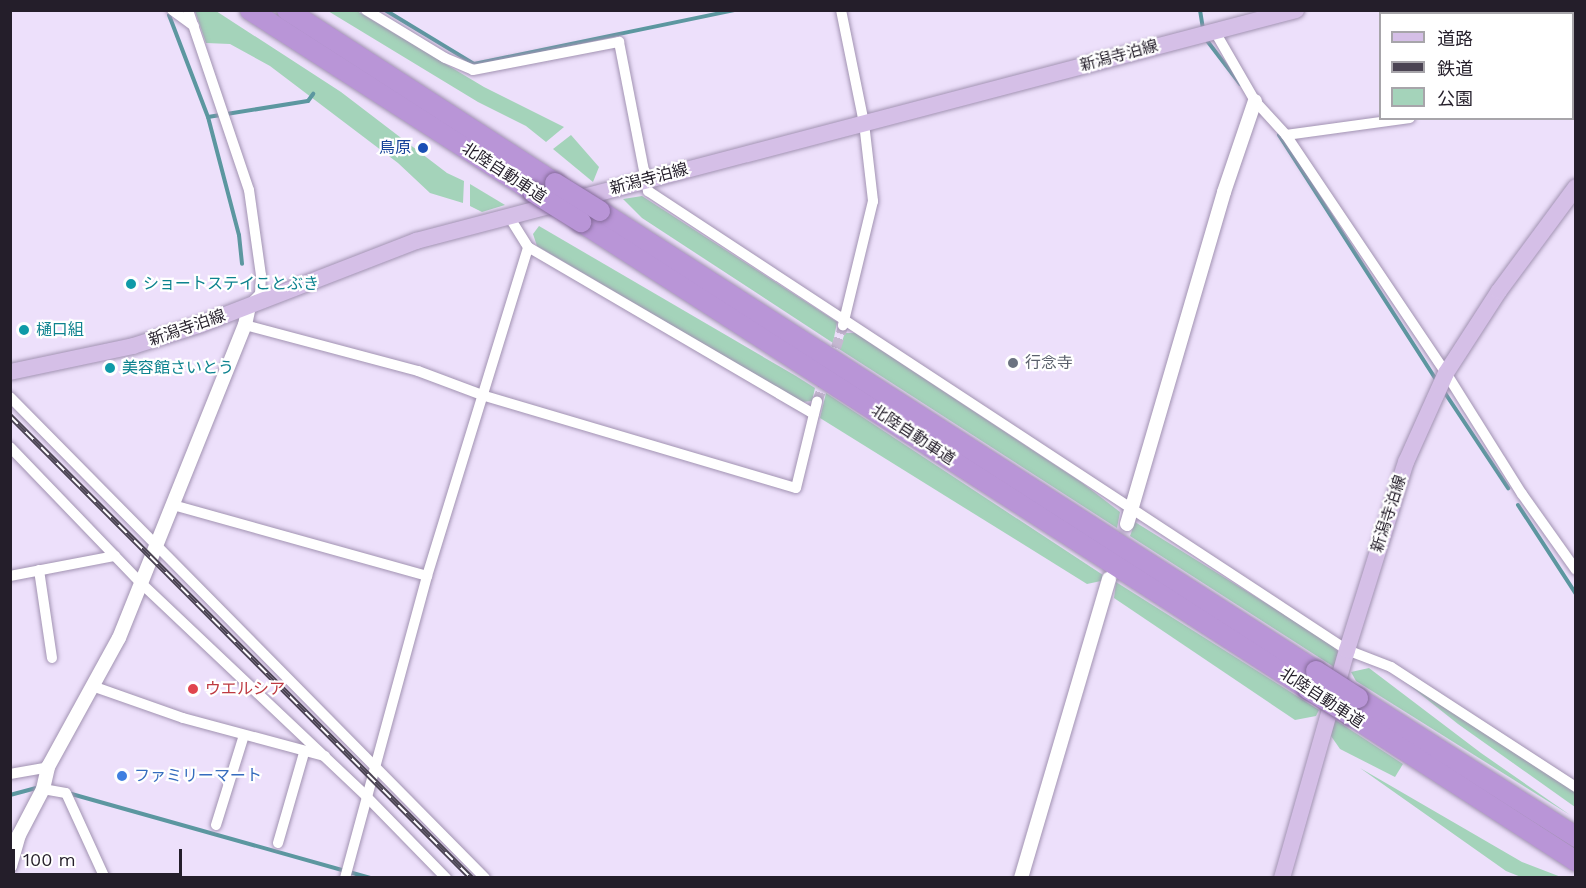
<!DOCTYPE html>
<html>
<head>
<meta charset="utf-8">
<style>
  body { margin:0 }
  #map { position:relative; width:1586px; height:888px; overflow:hidden; background:#ede0fb; font-family:"Work Sans","Noto Sans JP",sans-serif }
  div>[style] { position:absolute }
  .green>* { inset:0; background:#a4d3ba }
  .stream>* { height:4px; margin:-2px; padding:0 2px; transform-origin:2px; border-radius:2px; background:#5c97a0 }
  .minor-tunnel>* { height:10px; margin-top:-5px; transform-origin:0; background:repeating-linear-gradient(90deg,#c5b9d1 0 10px,transparent 0 15px) }
  .roads { filter:drop-shadow(0 0 2px #a293b2) drop-shadow(0 0 2px #a293b2) }
  .minor>* { height:10px; margin:-5px; padding:0 5px; transform-origin:5px; border-radius:5px; background:#fff }
  .tertiary>* { height:14px; margin:-7px; padding:0 7px; transform-origin:7px; border-radius:7px; background:#fff }
  .primary>* { height:16px; margin:-8px; padding:0 8px; transform-origin:8px; border-radius:8px; background:#d5bfe7 }
  .motorway>* { height:20px; margin:-10px; padding:0 10px; transform-origin:10px; border-radius:10px; background:#b995d7 }
  .rail>* { height:6px; margin-top:-3px; transform-origin:0; background:repeating-linear-gradient(90deg,#fff 0 11px,#4b4453 0 22px); box-sizing:border-box; border-block:2px solid #4b4453 }
  .bridges { filter:drop-shadow(0 0 2px #856b9a) drop-shadow(0 0 2px #856b9a) }
  .motorway-bridge>* { height:20px; margin:-10px; padding:0 10px; transform-origin:10px; border-radius:10px; background:#b995d7 }
  .dots>* { width:16px; height:16px; translate:-50% -50%; box-sizing:border-box; border:3px solid #fff; border-radius:50% }
  span { translate:-50% -50%; white-space:nowrap; text-align:center; line-height:1.15; -webkit-text-stroke:4.5px #fff; paint-order:stroke }
  .street-label { font-size:16px; color:#241e2a }
  .transit-label { font-size:16px; color:#164399 }
  .right { translate:-100% -50%; text-align:right }
  .culture-label { font-size:16px; color:#0d838f }
  .left { translate:0 -50%; text-align:left }
  .worship-label { font-size:16px; color:#5b616d }
  .health-label { font-size:16px; color:#be3a42 }
  .shop-label { font-size:16px; color:#366cbe }
  .frame { position:absolute; inset:0; border:12px solid #241e2a; pointer-events:none }
  .legend { position:absolute; left:1379px; top:12px; width:195px; height:108px; box-sizing:border-box; background:#fff; border:2px solid #a7a5aa; margin:0; padding:8px 10px; list-style:none; font-size:18px; color:#241e2a }
  .legend li { display:flex; align-items:center; gap:12px; height:30px }
  .legend b { width:30px; border:2px solid #a7a5aa }
  .scale { position:absolute; left:12px; top:849px; width:170px; height:27px; box-sizing:border-box; border:3px solid #241e2a; border-top:0; padding-left:8px; font-size:18px; line-height:21px; white-space:nowrap; color:#241e2a; -webkit-text-stroke:4px #fff; paint-order:stroke }
</style>
</head>
<body>
<div id="map">
  <div class="green">
    <div style="clip-path:polygon(195px 11px,216px 11px,341px 92px,447px 173px,464px 181px,463px 203px,430px 193px,398px 163px,270px 66px,230px 44px,206px 43px)"></div>
    <div style="clip-path:polygon(328px 11px,357px 11px,484px 87px,564px 127px,546px 142px,526px 126px,478px 102px)"></div>
    <div style="clip-path:polygon(571px 135px,599px 167px,593px 182px,553px 149px)"></div>
    <div style="clip-path:polygon(470px 184px,505px 205px,482px 212px,470px 206px)"></div>
    <div style="clip-path:polygon(642px 196px,837px 322px,833px 343px,642px 218px,623px 199px)"></div>
    <div style="clip-path:polygon(539px 226px,796px 376px,815px 388px,812px 401px,802px 402px,537px 246px,533px 234px)"></div>
    <div style="clip-path:polygon(845px 333px,855px 333px,1081px 482px,1120px 512px,1117px 528px,839px 349px)"></div>
    <div style="clip-path:polygon(826px 393px,1103px 575px,1101px 581px,1087px 584px,820px 418px)"></div>
    <div style="clip-path:polygon(1135px 522px,1330px 643px,1338px 652px,1334px 667px,1130px 536px)"></div>
    <div style="clip-path:polygon(1116px 582px,1319px 710px,1316px 716px,1295px 720px,1114px 598px)"></div>
    <div style="clip-path:polygon(1369px 668px,1481px 753px,1570px 815px,1356px 681px,1351px 672px)"></div>
    <div style="clip-path:polygon(1404px 681px,1575px 791px,1575px 807px,1458px 724px)"></div>
    <div style="clip-path:polygon(1334px 719px,1403px 764px,1395px 777px,1340px 749px,1331px 736px)"></div>
    <div style="clip-path:polygon(1360px 768px,1522px 862px,1561px 877px,1521px 877px,1506px 871px)"></div>
  </div>
  <div class="stream">
    <div style="left:385px;top:10px;width:104px;rotate:31.2deg"></div>
    <div style="left:474px;top:64px;width:267px;rotate:-11.7deg"></div>
    <div style="left:1200px;top:10px;width:20px;rotate:81deg"></div>
    <div style="left:169px;top:15px;width:109px;rotate:69.1deg"></div>
    <div style="left:208px;top:117px;width:122px;rotate:75.3deg"></div>
    <div style="left:239px;top:235px;width:29px;rotate:84deg"></div>
    <div style="left:1205px;top:38px;width:58px;rotate:52.7deg"></div>
    <div style="left:208px;top:117px;width:101px;rotate:-9.1deg"></div>
    <div style="left:308px;top:101px;width:9px;rotate:-54deg"></div>
    <div style="left:1279px;top:135px;width:292px;rotate:57.3deg"></div>
    <div style="left:1443px;top:390px;width:118px;rotate:56.4deg"></div>
    <div style="left:1518px;top:505px;width:106px;rotate:56.9deg"></div>
    <div style="left:68px;top:793px;width:315px;rotate:15.7deg"></div>
    <div style="left:10px;top:795px;width:31px;rotate:-15deg"></div>
  </div>
  <div class="minor-tunnel">
    <div style="left:831px;top:362px;width:36px;rotate:-71deg"></div>
    <div style="left:817px;top:402px;width:27px;rotate:-70deg"></div>
  </div>
  <div class="roads">
    <div class="minor">
      <div style="left:172px;top:10px;width:27px;rotate:36deg"></div>
      <div style="left:188px;top:10px;width:190px;rotate:71.3deg"></div>
      <div style="left:249px;top:190px;width:86px;rotate:82deg"></div>
      <div style="left:261px;top:275px;width:19px;rotate:93deg"></div>
      <div style="left:260px;top:294px;width:11px;rotate:135deg"></div>
      <div style="left:366px;top:10px;width:92px;rotate:31.3deg"></div>
      <div style="left:445px;top:58px;width:30px;rotate:23deg"></div>
      <div style="left:473px;top:70px;width:149px;rotate:-10.9deg"></div>
      <div style="left:619px;top:42px;width:152px;rotate:79deg"></div>
      <div style="left:648px;top:191px;width:836px;rotate:33.29deg"></div>
      <div style="left:1347px;top:650px;width:47px;rotate:21.1deg"></div>
      <div style="left:1391px;top:667px;width:221px;rotate:33deg"></div>
      <div style="left:841px;top:10px;width:115px;rotate:78.5deg"></div>
      <div style="left:864px;top:123px;width:79px;rotate:83.4deg"></div>
      <div style="left:873px;top:201px;width:128px;rotate:103.6deg"></div>
      <div style="left:1555px;top:14px;width:4px;rotate:-76deg"></div>
      <div style="left:1214px;top:30px;width:82px;rotate:60deg"></div>
      <div style="left:1255px;top:101px;width:46px;rotate:47.6deg"></div>
      <div style="left:1286px;top:135px;width:287px;rotate:56.1deg"></div>
      <div style="left:1446px;top:373px;width:143px;rotate:57.9deg"></div>
      <div style="left:1522px;top:494px;width:93px;rotate:54.6deg"></div>
      <div style="left:1286px;top:135px;width:125px;rotate:-7.8deg"></div>
      <div style="left:528px;top:247px;width:331px;rotate:30.3deg"></div>
      <div style="left:245px;top:325px;width:179px;rotate:14.9deg"></div>
      <div style="left:418px;top:371px;width:72px;rotate:20.5deg"></div>
      <div style="left:485px;top:396px;width:324px;rotate:16.5deg"></div>
      <div style="left:796px;top:488px;width:89px;rotate:-76.3deg"></div>
      <div style="left:10px;top:397px;width:676px;rotate:45.36deg"></div>
      <div style="left:10px;top:447px;width:189px;rotate:46.1deg"></div>
      <div style="left:141px;top:583px;width:310px;rotate:43.4deg"></div>
      <div style="left:366px;top:796px;width:115px;rotate:45.7deg"></div>
      <div style="left:173px;top:505px;width:264px;rotate:15.6deg"></div>
      <div style="left:39px;top:570px;width:89px;rotate:81.6deg"></div>
      <div style="left:10px;top:576px;width:107px;rotate:-10.8deg"></div>
      <div style="left:95px;top:687px;width:93px;rotate:19.4deg"></div>
      <div style="left:183px;top:718px;width:147px;rotate:15deg"></div>
      <div style="left:10px;top:774px;width:39px;rotate:-10deg"></div>
      <div style="left:43px;top:789px;width:23px;rotate:10deg"></div>
      <div style="left:66px;top:793px;width:94px;rotate:65.4deg"></div>
      <div style="left:216px;top:825px;width:94px;rotate:-72.7deg"></div>
      <div style="left:278px;top:843px;width:94px;rotate:-73.9deg"></div>
      <div style="left:345px;top:878px;width:313px;rotate:-74.8deg"></div>
      <div style="left:427px;top:576px;width:344px;rotate:-72.9deg"></div>
      <div style="left:528px;top:247px;width:34px;rotate:-122deg"></div>
    </div>
    <div class="tertiary">
      <div style="left:1127px;top:524px;width:346px;rotate:-73.7deg"></div>
      <div style="left:1224px;top:192px;width:96px;rotate:-71.2deg"></div>
      <div style="left:10px;top:866px;width:32px;rotate:-74deg"></div>
      <div style="left:19px;top:835px;width:52px;rotate:-62.4deg"></div>
      <div style="left:43px;top:789px;width:23px;rotate:-77deg"></div>
      <div style="left:48px;top:767px;width:147px;rotate:-61.2deg"></div>
      <div style="left:119px;top:638px;width:337px;rotate:-68.1deg"></div>
      <div style="left:245px;top:325px;width:19px;rotate:-78deg"></div>
      <div style="left:1021px;top:878px;width:312px;rotate:-73.6deg"></div>
    </div>
    <div class="primary">
      <div style="left:10px;top:372px;width:126px;rotate:-11.9deg"></div>
      <div style="left:133px;top:346px;width:72px;rotate:-17.7deg"></div>
      <div style="left:202px;top:324px;width:230px;rotate:-21.2deg"></div>
      <div style="left:416px;top:241px;width:910px;rotate:-14.71deg"></div>
      <div style="left:1282px;top:878px;width:237px;rotate:-74.1deg"></div>
      <div style="left:1347px;top:650px;width:197px;rotate:-72.6deg"></div>
      <div style="left:1406px;top:462px;width:98px;rotate:-65.8deg"></div>
      <div style="left:1446px;top:373px;width:98px;rotate:-57.1deg"></div>
      <div style="left:1499px;top:291px;width:129px;rotate:-53.5deg"></div>
    </div>
    <div class="motorway">
      <div style="left:250px;top:10px;width:336px;rotate:32.7deg"></div>
      <div style="left:287px;top:10px;width:319px;rotate:32.8deg"></div>
      <div style="left:600px;top:211px;width:851px;rotate:32.72deg"></div>
      <div style="left:581px;top:222px;width:864px;rotate:32.72deg"></div>
      <div style="left:1358px;top:698px;width:259px;rotate:32.5deg"></div>
      <div style="left:1350px;top:715px;width:269px;rotate:32.9deg"></div>
    </div>
  </div>
  <div class="rail">
    <div style="left:10px;top:416px;width:653px;rotate:45.06deg"></div>
  </div>
  <div class="bridges">
    <div class="motorway-bridge">
      <div style="left:555px;top:183px;width:53px;rotate:31.9deg"></div>
      <div style="left:533px;top:192px;width:57px;rotate:32deg"></div>
      <div style="left:1316px;top:671px;width:50px;rotate:32.7deg"></div>
      <div style="left:1308px;top:689px;width:49px;rotate:31.8deg"></div>
    </div>
  </div>
  <div class="dots">
    <div style="left:423px;top:148px;background:#1a4fb4"></div>
    <div style="left:131px;top:284px;background:#0f9aa8"></div>
    <div style="left:24px;top:330px;background:#0f9aa8"></div>
    <div style="left:1013px;top:363px;background:#6b7280"></div>
    <div style="left:110px;top:368px;background:#0f9aa8"></div>
    <div style="left:193px;top:689px;background:#e0444e"></div>
    <div style="left:122px;top:776px;background:#3f7fe0"></div>
  </div>
  <div class="street-label">
    <span style="left:1119px;top:56px;rotate:-15deg">新潟寺泊線</span>
    <span style="left:504px;top:173px;rotate:33deg">北陸自動車道</span>
    <span style="left:649px;top:179px;rotate:-15deg">新潟寺泊線</span>
    <span style="left:187px;top:328px;rotate:-19deg">新潟寺泊線</span>
    <span style="left:913px;top:435px;rotate:33deg">北陸自動車道</span>
    <span style="left:1389px;top:514px;rotate:-72deg">新潟寺泊線</span>
    <span style="left:1322px;top:698px;rotate:33deg">北陸自動車道</span>
  </div>
  <div class="transit-label">
    <span class="right" style="left:411px;top:148px">鳥原</span>
  </div>
  <div class="culture-label">
    <span class="left" style="left:143px;top:284px">ショートステイことぶき</span>
    <span class="left" style="left:36px;top:330px">樋口組</span>
    <span class="left" style="left:122px;top:368px">美容館さいとう</span>
  </div>
  <div class="worship-label">
    <span class="left" style="left:1025px;top:363px">行念寺</span>
  </div>
  <div class="health-label">
    <span class="left" style="left:205px;top:689px">ウエルシア</span>
  </div>
  <div class="shop-label">
    <span class="left" style="left:134px;top:776px">ファミリーマート</span>
  </div>
  <div class="frame"></div>
  <ul class="legend">
  <li><b style="height:8px;background:#d5bfe7"></b>道路</li>
  <li><b style="height:8px;background:#4b4453"></b>鉄道</li>
  <li><b style="height:16px;background:#a4d3ba"></b>公園</li>
  </ul>
  <div class="scale">100 m</div>
</div>
</body>
</html>
